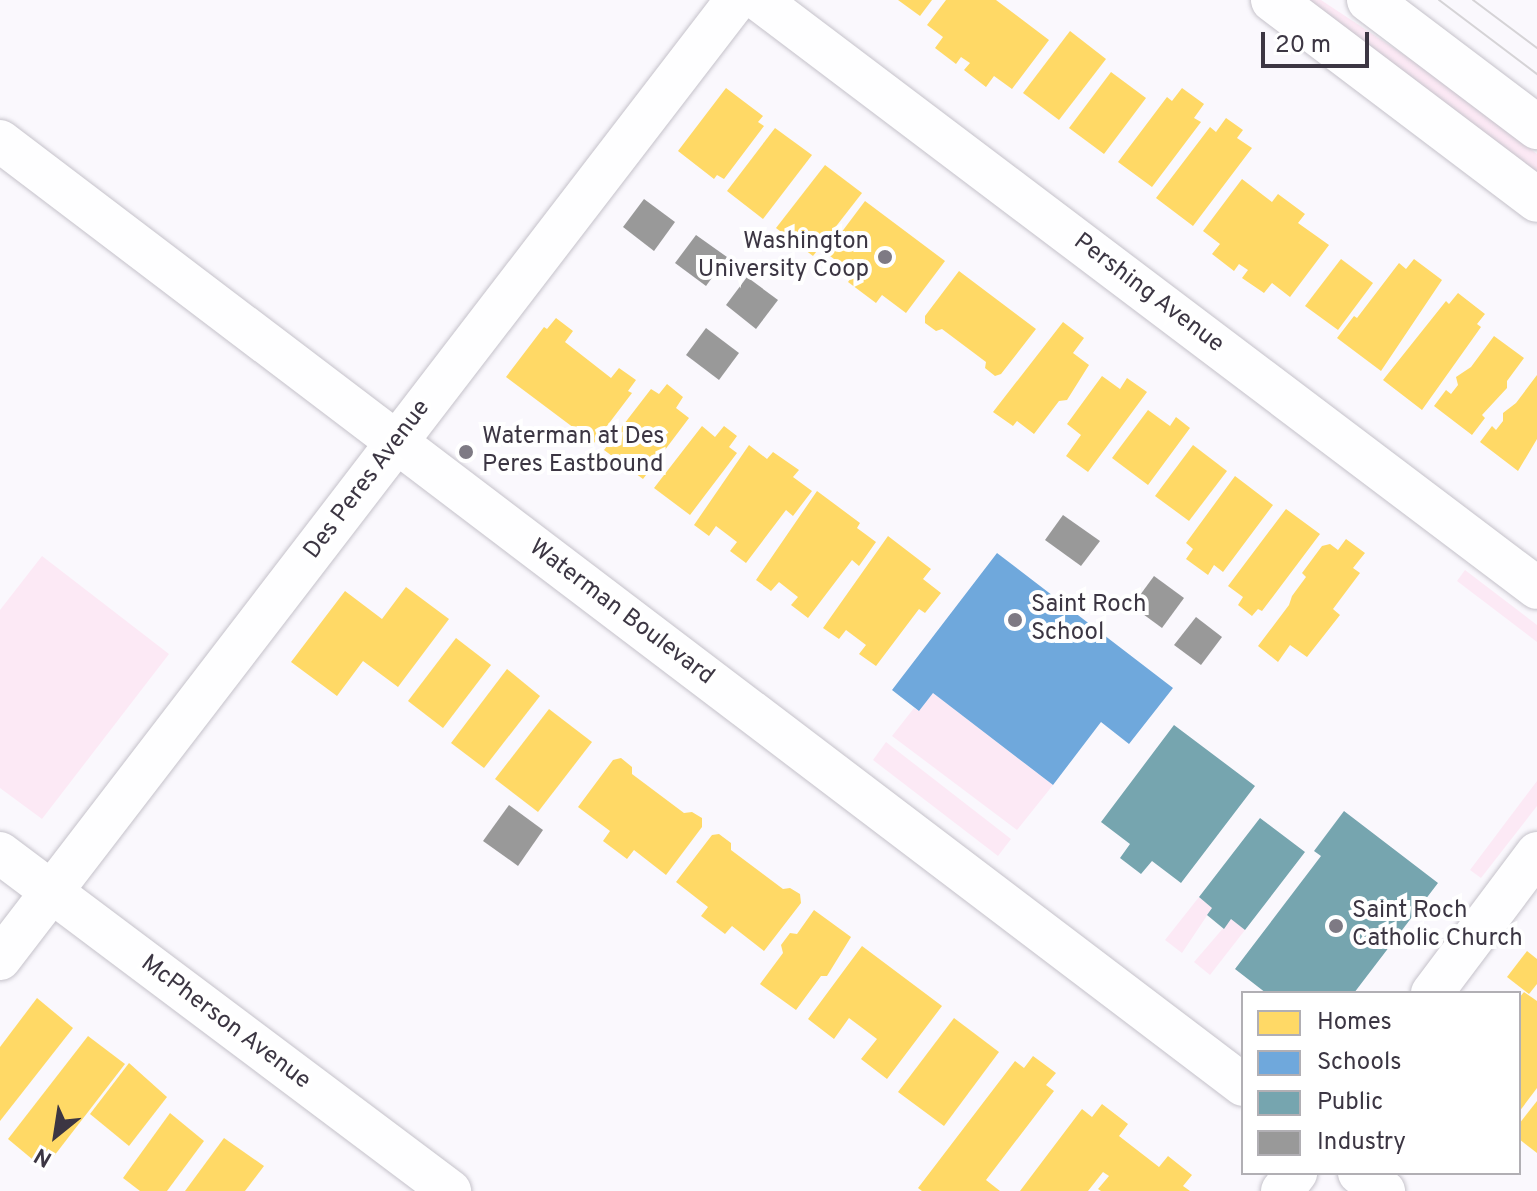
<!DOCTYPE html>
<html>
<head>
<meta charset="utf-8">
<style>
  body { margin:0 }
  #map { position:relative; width:1537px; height:1191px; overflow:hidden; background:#faf8fd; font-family:Overpass,sans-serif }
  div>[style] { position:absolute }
  .green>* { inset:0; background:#fce9f5 }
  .homes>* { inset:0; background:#ffd966 }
  .schools>* { inset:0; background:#6fa8dc }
  .public>* { inset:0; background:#76a5af }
  .industry>* { inset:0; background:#999 }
  .roads { filter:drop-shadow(0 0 2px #c5c2ca) drop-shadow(0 0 2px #c5c2ca) }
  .minor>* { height:42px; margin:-21px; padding:0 21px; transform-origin:21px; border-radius:21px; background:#fefeff }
  .major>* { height:44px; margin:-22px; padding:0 22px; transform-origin:22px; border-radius:22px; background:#fefeff }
  .tram>* { height:2px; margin:-1px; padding:0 1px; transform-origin:1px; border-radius:1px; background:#d5d3d6 }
  .dots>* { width:22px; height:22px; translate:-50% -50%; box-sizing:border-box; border:4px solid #fff; border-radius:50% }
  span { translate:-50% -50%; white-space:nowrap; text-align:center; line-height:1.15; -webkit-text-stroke:8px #fff; paint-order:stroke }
  .poi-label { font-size:24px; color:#3c3643 }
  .right { translate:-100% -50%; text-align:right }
  .left { translate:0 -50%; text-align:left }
  .street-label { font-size:24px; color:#3c3643 }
  .legend { position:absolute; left:1241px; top:991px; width:280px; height:184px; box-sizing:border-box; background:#fff; border:2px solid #b1afb4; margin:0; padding:10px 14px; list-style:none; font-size:24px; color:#3c3643 }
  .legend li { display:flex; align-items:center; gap:16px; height:40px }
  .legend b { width:40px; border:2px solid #b1afb4 }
  .north { position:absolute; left:16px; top:1095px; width:80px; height:80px; -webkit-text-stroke:6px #fff; paint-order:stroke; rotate:210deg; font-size:22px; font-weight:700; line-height:32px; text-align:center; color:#3c3643 }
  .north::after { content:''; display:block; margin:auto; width:28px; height:36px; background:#3c3643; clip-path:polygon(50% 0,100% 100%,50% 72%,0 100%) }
  .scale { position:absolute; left:1261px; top:32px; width:108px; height:36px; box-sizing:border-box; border:4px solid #3c3643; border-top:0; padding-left:10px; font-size:24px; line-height:28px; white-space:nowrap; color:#3c3643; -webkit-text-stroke:6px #fff; paint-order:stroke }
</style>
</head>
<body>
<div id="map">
  <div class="green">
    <div style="clip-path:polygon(1302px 0,1321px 0,1433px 74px,1537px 154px,1537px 177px)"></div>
    <div style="clip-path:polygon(42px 556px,169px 654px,42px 819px,0 788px,0 610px)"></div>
    <div style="clip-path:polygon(1465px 570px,1537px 625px,1537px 642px,1457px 581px)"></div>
    <div style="clip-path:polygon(933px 693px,1053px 785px,1017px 830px,892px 736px,914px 708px,919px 711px)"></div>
    <div style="clip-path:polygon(886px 742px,1011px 839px,998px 856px,873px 760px)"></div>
    <div style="clip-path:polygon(1537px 781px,1537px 806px,1481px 878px,1470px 870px)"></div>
    <div style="clip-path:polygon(1199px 897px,1212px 908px,1182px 953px,1165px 940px)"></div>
    <div style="clip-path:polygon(1231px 919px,1245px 930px,1210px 975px,1194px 962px)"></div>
  </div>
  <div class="homes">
    <div style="clip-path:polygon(898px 0,932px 0,920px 16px)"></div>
    <div style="clip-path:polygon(946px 0,996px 0,1049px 40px,1012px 89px,994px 76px,986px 87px,964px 70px,970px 63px,961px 57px,956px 64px,935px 48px,943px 37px,927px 25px)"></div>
    <div style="clip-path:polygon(1070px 31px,1106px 59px,1059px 120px,1023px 93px)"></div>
    <div style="clip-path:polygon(1111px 72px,1146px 98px,1104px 154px,1069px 128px)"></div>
    <div style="clip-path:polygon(726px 88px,763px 116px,758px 122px,764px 126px,724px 179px,717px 175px,714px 179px,678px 151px)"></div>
    <div style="clip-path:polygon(1182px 88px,1204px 104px,1194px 118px,1201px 122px,1152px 187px,1118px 162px,1167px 97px,1172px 101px)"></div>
    <div style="clip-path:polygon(1226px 118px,1243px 130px,1237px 138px,1252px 148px,1193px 226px,1156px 198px,1210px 127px,1216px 132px)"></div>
    <div style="clip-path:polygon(775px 128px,812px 155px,763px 219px,727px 191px)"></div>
    <div style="clip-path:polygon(825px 165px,862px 193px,813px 256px,776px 228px)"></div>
    <div style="clip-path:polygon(1242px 179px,1272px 202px,1278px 194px,1305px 214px,1298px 223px,1329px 245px,1290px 297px,1272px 283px,1264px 293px,1242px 278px,1248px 270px,1239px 264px,1234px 271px,1212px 254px,1220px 244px,1203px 231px)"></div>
    <div style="clip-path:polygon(865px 201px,945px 261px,906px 313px,882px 295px,876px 303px,848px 282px,854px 274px,826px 253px)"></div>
    <div style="clip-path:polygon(1341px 259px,1373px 283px,1338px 330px,1305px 306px)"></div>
    <div style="clip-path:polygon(1414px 259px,1442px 280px,1381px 371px,1337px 338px,1354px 316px,1357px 318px,1399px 263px,1406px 269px)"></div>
    <div style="clip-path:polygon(959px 271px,1036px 329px,1001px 374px,995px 376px,985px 368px,986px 362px,942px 329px,936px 331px,925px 323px,925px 316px)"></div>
    <div style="clip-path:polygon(1458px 293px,1485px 314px,1477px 324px,1481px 327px,1422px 410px,1383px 380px,1446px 301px,1449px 304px)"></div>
    <div style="clip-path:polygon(556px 318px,573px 331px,565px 342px,611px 378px,619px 368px,636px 380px,628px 391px,632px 393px,594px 443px,506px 377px,544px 327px,547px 329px)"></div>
    <div style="clip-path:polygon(1063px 322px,1084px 338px,1073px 353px,1089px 365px,1067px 400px,1059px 401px,1034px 434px,1017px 421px,1013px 426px,993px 412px)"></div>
    <div style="clip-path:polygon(1494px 336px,1524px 358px,1507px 381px,1507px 388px,1482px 415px,1485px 418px,1472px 435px,1434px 406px,1446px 390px,1451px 394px,1458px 385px,1456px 377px,1471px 367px)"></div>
    <div style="clip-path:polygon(1537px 375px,1537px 439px,1518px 471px,1480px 442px,1492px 426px,1496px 430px,1503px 421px,1503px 413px,1516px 403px)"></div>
    <div style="clip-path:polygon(1102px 376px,1120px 389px,1127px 378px,1147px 392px,1088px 472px,1066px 456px,1081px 435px,1067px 424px)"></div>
    <div style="clip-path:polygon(667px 384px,683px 397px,676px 408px,689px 418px,643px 479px,604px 450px,651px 389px,659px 394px)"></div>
    <div style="clip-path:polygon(1148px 410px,1170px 426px,1176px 417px,1190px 428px,1148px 485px,1112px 458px)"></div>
    <div style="clip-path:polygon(702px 426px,715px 437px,724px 426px,737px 436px,729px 447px,737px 453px,690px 515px,654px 488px)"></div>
    <div style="clip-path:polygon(749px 445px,767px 459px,773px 452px,799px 470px,793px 477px,812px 491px,793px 516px,786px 510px,746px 563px,730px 551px,737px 542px,716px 526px,709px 536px,694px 525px)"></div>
    <div style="clip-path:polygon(1193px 445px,1227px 471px,1189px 521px,1155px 496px)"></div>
    <div style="clip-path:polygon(1235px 476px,1273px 505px,1223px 572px,1214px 565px,1208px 575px,1186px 559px,1193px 549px,1186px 543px)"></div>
    <div style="clip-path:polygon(817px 491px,860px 523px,857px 528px,876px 542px,859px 566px,852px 560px,808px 618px,791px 605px,798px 597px,779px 582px,771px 591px,756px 580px)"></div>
    <div style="clip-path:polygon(1286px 509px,1320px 534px,1262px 611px,1258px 609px,1252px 616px,1238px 605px,1243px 597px,1228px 586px)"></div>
    <div style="clip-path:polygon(888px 536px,931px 569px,923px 579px,941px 593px,925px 613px,919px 609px,876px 666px,859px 654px,866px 645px,846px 630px,839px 639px,823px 628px)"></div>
    <div style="clip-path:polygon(1346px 539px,1365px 553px,1353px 568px,1360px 573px,1333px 609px,1340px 615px,1307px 657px,1290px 645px,1278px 662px,1258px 646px,1289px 605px,1292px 596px,1306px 577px,1302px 573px,1322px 546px,1330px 544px,1338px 550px)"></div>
    <div style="clip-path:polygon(406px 587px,449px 619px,398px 687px,363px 661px,337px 696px,291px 662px,345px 591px,382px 619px)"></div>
    <div style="clip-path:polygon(456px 638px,491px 665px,443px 728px,408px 701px)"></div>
    <div style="clip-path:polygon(507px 669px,540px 696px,484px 768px,451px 743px)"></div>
    <div style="clip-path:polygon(549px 709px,592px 742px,538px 812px,495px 779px)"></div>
    <div style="clip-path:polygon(621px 758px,632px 767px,632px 774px,684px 813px,692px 812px,702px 818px,702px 827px,666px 875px,634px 850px,627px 859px,603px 841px,610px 831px,578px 807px,613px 760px)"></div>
    <div style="clip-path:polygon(719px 834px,731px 843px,731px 850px,783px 889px,790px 888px,800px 894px,801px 903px,764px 951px,732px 926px,725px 934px,701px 916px,708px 907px,676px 882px,712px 835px)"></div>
    <div style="clip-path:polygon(814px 910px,851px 937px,827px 976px,821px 976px,796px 1010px,760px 984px,783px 953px,781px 945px,790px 933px,797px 934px)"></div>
    <div style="clip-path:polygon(862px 946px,942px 1006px,887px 1079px,861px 1059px,877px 1039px,849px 1018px,834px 1039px,808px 1019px)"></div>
    <div style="clip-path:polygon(1527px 951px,1537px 959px,1537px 984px,1529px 994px,1507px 977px)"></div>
    <div style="clip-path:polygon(1524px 992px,1537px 1001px,1537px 1088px,1519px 1112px,1519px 998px)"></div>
    <div style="clip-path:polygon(37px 998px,73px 1028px,0 1121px,0 1047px)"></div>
    <div style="clip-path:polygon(954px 1018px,999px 1052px,944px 1126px,898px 1092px)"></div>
    <div style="clip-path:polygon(88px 1036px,125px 1064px,44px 1169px,8px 1139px)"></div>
    <div style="clip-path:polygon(1033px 1056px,1056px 1073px,1046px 1085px,1054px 1091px,986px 1180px,1000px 1191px,922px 1191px,918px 1188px,1015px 1061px,1024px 1068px)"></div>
    <div style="clip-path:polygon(129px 1063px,167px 1097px,129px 1146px,90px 1114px)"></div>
    <div style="clip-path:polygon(1537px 1101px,1537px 1153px,1519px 1139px,1519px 1124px)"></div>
    <div style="clip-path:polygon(1102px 1104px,1128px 1124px,1119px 1136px,1159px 1167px,1168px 1156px,1192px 1175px,1183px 1186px,1190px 1191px,1101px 1191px,1098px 1189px,1109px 1176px,1103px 1172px,1088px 1191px,1020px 1191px,1082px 1109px,1092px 1117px)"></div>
    <div style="clip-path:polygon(170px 1113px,204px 1141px,167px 1191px,140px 1191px,123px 1178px)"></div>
    <div style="clip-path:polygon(224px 1138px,264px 1166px,245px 1191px,185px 1191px)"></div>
  </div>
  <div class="schools">
    <div style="clip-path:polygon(997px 553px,1173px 688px,1129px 744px,1101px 722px,1053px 785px,933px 693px,919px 711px,892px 690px)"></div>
  </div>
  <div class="public">
    <div style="clip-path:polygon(1174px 725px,1255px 786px,1181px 883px,1152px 861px,1141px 874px,1120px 858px,1130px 844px,1101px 822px)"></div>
    <div style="clip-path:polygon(1344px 811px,1438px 883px,1354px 993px,1266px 993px,1235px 969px,1321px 856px,1314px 851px)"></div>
    <div style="clip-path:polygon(1260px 818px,1305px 852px,1245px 930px,1231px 919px,1224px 929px,1207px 915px,1212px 908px,1199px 897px)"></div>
  </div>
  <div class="industry">
    <div style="clip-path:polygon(644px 199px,675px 222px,654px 251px,623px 227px)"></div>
    <div style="clip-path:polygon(696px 235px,727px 257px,706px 286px,675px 263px)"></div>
    <div style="clip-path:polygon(747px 277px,778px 300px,756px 329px,726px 305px)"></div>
    <div style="clip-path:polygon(706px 328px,739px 353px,719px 380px,686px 355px)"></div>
    <div style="clip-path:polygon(1063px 515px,1100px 541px,1081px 566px,1045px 540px)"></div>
    <div style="clip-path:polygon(1154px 576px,1184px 598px,1162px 628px,1132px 606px)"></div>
    <div style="clip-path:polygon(1196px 617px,1222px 637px,1201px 665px,1174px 645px)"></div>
    <div style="clip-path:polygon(509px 805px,543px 830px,518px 866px,483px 841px)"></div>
  </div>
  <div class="roads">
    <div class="minor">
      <div style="left:759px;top:0;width:975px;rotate:37.08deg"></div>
      <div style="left:0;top:141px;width:1561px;rotate:37.21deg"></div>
      <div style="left:0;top:853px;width:563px;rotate:36.91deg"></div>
      <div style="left:0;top:959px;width:1209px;rotate:-52.49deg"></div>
      <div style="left:1432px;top:993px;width:175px;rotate:-53.1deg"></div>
      <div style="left:1359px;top:1173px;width:31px;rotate:36deg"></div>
      <div style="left:1282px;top:1191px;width:23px;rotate:-52deg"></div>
    </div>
    <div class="major">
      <div style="left:1273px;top:0;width:331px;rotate:37.1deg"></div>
      <div style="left:1369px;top:0;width:211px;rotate:37.1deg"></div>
    </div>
  </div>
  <div class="tram">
    <div style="left:1439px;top:0;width:123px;rotate:37.1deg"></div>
    <div style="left:1473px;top:0;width:80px;rotate:36.9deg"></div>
  </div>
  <div class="dots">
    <div style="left:885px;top:257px;background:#7e7a84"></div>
    <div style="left:466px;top:452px;background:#7e7a84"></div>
    <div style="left:1015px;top:620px;background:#7e7a84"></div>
    <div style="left:1336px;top:926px;background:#7e7a84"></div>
  </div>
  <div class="poi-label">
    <span class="right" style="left:869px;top:257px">Washington<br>University Coop</span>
    <span class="left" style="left:482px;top:452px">Waterman at Des<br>Peres Eastbound</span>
    <span class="left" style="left:1031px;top:620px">Saint Roch<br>School</span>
    <span class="left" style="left:1352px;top:926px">Saint Roch<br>Catholic Church</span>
  </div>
  <div class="street-label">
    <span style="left:1148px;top:294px;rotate:37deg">Pershing Avenue</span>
    <span style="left:368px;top:480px;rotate:-53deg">Des Peres Avenue</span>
    <span style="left:621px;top:613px;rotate:37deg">Waterman Boulevard</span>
    <span style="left:225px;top:1023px;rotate:37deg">McPherson Avenue</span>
  </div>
  <ul class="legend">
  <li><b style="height:22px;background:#ffd966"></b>Homes</li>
  <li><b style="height:22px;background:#6fa8dc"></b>Schools</li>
  <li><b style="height:22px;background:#76a5af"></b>Public</li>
  <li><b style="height:22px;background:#999"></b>Industry</li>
  </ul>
  <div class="north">N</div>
  <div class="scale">20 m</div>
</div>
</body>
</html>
